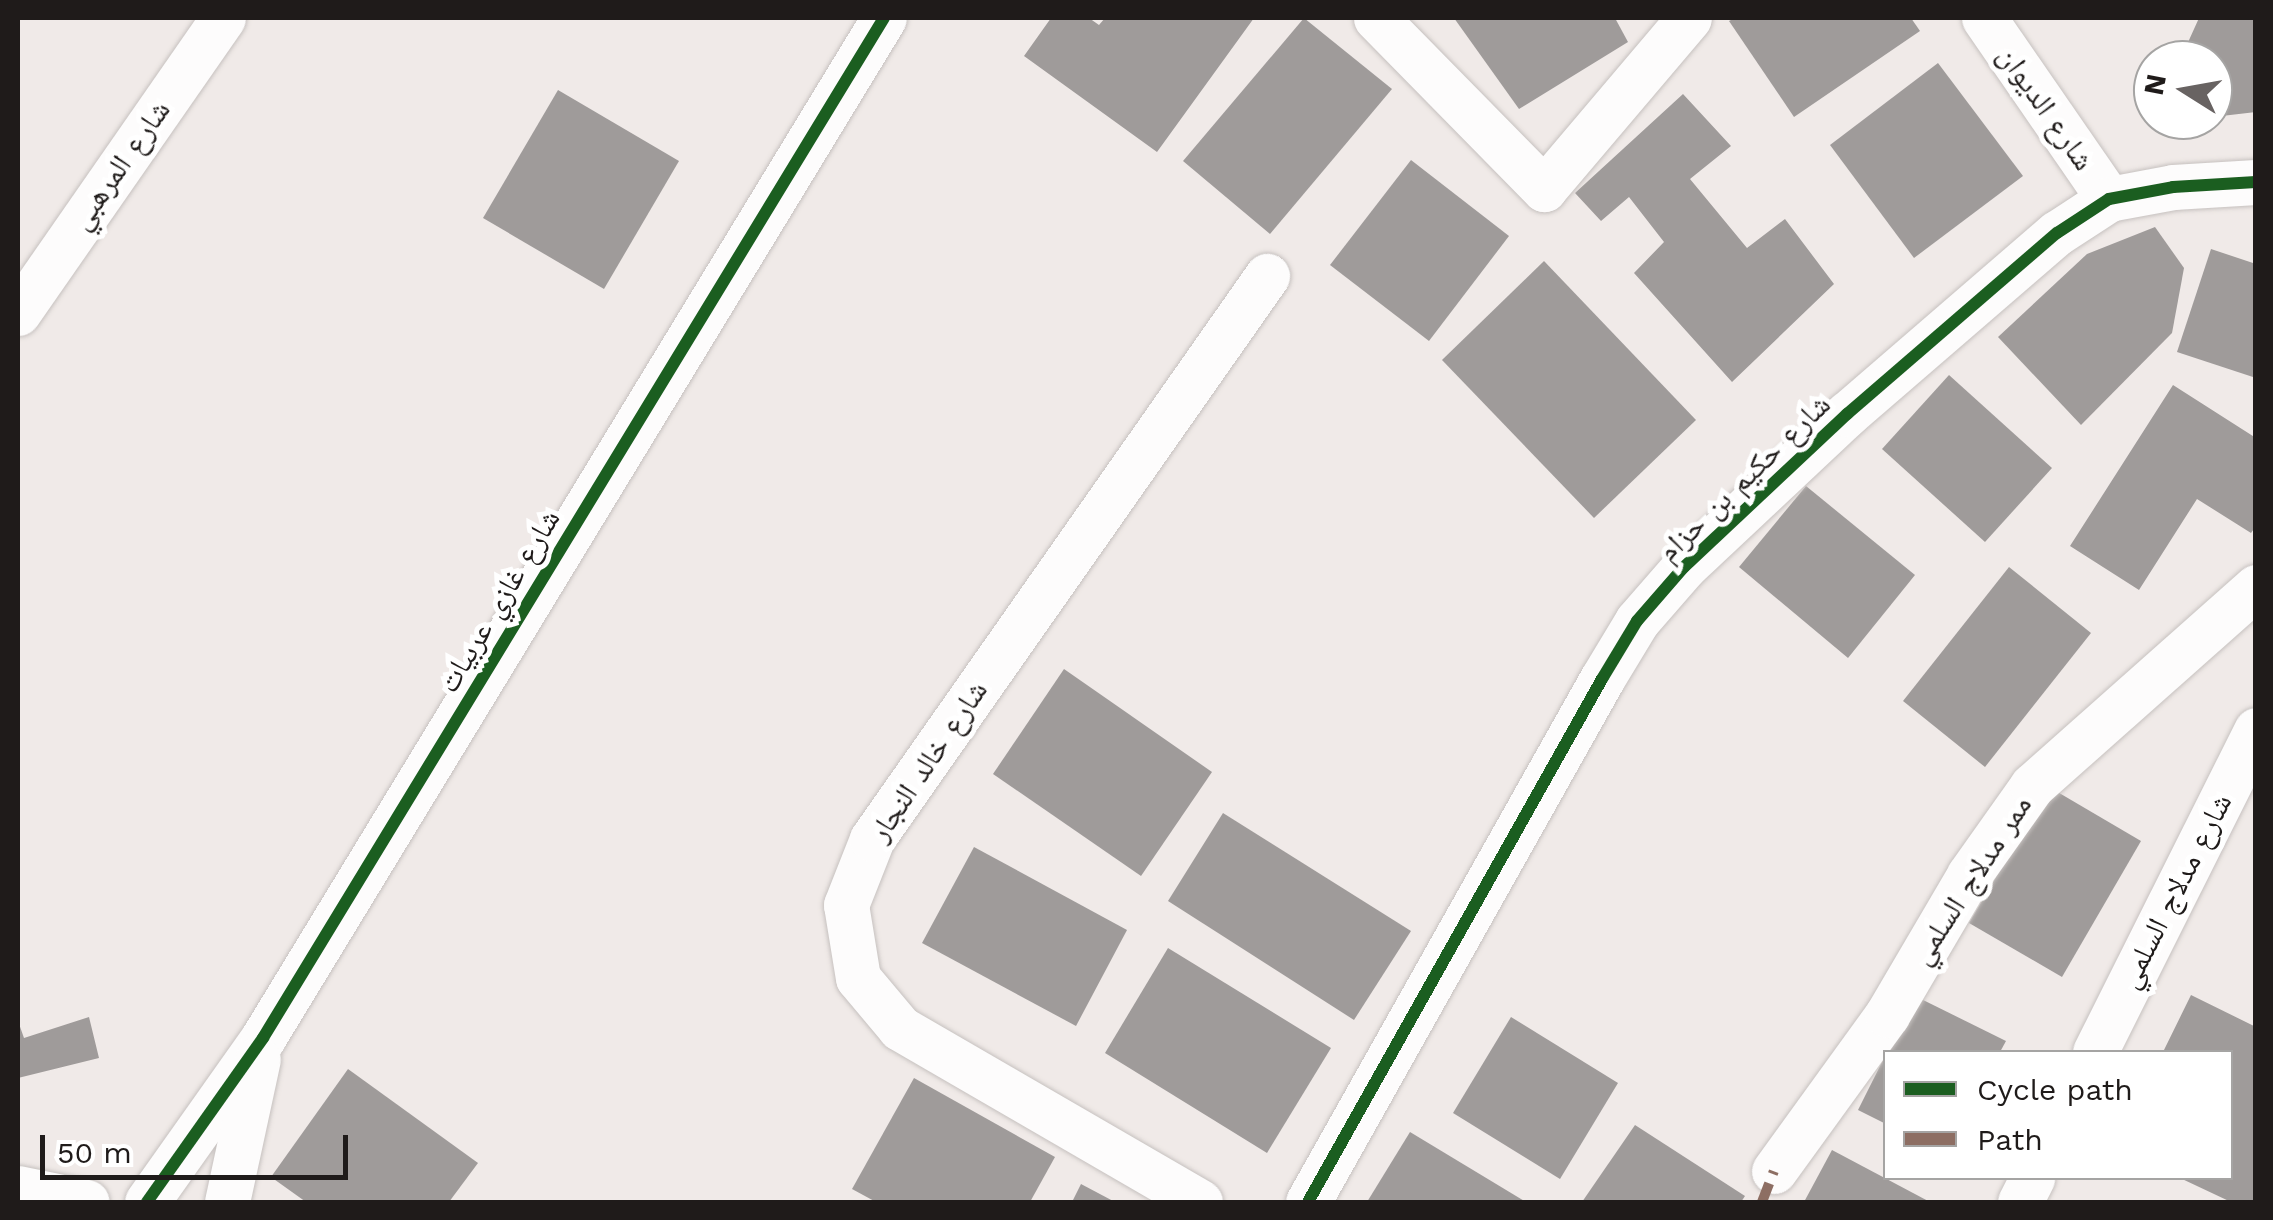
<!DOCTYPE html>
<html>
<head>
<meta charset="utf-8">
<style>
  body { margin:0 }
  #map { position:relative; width:2273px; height:1220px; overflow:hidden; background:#f0eae8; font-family:"Work Sans","Noto Naskh Arabic",sans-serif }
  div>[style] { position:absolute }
  .building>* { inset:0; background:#9f9b9a }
  .roads { filter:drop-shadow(0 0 2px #c6c1bf) drop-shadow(0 0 2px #c6c1bf) }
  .minor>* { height:45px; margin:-22.5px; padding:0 22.5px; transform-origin:22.5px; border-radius:22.5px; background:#fdfcfc }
  .quiet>* { height:10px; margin-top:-5px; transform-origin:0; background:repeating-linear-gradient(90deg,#8d6e63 0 20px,transparent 0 30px) }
  .cycleway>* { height:12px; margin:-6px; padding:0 6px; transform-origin:6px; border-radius:6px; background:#1b5e20 }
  span { translate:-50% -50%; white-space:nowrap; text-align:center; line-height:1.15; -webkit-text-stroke:10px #fff; paint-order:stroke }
  .street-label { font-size:30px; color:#1f1b1a }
  .frame { position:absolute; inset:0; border:20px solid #1f1b1a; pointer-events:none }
  .legend { position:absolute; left:1883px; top:1050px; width:350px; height:130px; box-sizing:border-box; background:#fff; border:2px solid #a5a4a3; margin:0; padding:12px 18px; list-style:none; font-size:30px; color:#1f1b1a }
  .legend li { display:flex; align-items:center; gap:20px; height:50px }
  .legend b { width:50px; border:2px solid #a5a4a3 }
  .north { position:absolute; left:2133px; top:40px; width:100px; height:100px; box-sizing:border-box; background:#fff; border:2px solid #a5a4a3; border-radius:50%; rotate:281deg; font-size:28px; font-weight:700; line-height:40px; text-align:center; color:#1f1b1a }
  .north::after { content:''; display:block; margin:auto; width:35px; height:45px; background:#686362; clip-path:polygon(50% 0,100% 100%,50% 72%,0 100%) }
  .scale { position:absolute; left:40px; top:1135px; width:308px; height:45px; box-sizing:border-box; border:5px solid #1f1b1a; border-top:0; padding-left:12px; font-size:30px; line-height:35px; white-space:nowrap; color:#1f1b1a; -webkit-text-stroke:8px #fff; paint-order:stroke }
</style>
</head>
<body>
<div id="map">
  <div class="building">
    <div style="clip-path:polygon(1051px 18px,1089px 18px,1099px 25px,1105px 18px,1254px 18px,1157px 152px,1024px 56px)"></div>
    <div style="clip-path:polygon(1304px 18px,1392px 89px,1270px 234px,1183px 161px)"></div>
    <div style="clip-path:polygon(1454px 18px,1615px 18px,1628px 42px,1519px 109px)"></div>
    <div style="clip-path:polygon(1735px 18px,1911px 18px,1920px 31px,1794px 117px,1729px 21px)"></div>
    <div style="clip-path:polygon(2199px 18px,2256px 18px,2256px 112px,2213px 117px,2213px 60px,2180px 60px)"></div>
    <div style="clip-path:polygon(1938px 63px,2023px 176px,1914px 258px,1830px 145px)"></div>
    <div style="clip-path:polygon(558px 90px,679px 161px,604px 289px,483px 218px)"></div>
    <div style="clip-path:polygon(1683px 94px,1731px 146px,1690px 179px,1747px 248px,1785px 219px,1834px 284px,1732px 382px,1634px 273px,1664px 242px,1629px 197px,1601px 221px,1575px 193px)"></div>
    <div style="clip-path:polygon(1411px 160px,1509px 236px,1429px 341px,1330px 265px)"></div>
    <div style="clip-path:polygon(2155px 227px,2184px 268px,2172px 333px,2081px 425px,1998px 337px,2087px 254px)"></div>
    <div style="clip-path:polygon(2211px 249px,2256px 264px,2256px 378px,2177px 352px)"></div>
    <div style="clip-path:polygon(1544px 261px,1696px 420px,1594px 518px,1442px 360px)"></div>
    <div style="clip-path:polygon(1949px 375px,2052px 468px,1985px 542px,1882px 449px)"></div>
    <div style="clip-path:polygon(2173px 385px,2256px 438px,2256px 526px,2251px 533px,2197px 499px,2139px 590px,2070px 546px)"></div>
    <div style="clip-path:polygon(1806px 486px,1915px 575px,1848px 658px,1739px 567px)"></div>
    <div style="clip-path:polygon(2009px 567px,2091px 633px,1985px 767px,1903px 701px)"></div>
    <div style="clip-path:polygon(1064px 669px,1212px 772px,1141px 876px,993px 774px)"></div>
    <div style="clip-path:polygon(2049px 787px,2141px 841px,2062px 977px,1969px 923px)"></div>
    <div style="clip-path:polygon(1223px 813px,1411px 931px,1354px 1020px,1168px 901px)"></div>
    <div style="clip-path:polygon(974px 847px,1127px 930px,1076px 1026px,922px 943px)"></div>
    <div style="clip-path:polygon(1168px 948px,1331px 1048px,1267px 1153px,1105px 1053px)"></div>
    <div style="clip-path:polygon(2191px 995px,2256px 1027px,2256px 1202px,2231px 1202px,2180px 1178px,2230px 1178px,2230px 1052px,2163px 1052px)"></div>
    <div style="clip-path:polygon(1915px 996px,2006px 1041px,2000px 1052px,1886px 1052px)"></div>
    <div style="clip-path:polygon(89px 1017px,99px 1058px,18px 1078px,18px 1021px,24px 1038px)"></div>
    <div style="clip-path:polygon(1511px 1017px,1618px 1083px,1560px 1179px,1453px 1113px)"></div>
    <div style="clip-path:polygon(1886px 1054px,1886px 1124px,1858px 1110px)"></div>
    <div style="clip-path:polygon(348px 1069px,478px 1163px,449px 1202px,306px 1202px,271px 1177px)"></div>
    <div style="clip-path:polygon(914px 1078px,1055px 1157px,1030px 1202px,876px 1202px,852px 1189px)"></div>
    <div style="clip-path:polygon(1635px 1125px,1745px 1196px,1741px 1202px,1582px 1202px)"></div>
    <div style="clip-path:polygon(1410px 1132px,1526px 1202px,1367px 1202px)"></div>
    <div style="clip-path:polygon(1832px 1150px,1930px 1202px,1804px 1202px)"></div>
    <div style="clip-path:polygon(1081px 1184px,1115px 1202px,1072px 1202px)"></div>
  </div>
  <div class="roads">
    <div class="minor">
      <div style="left:1376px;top:18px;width:240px;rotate:45.5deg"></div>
      <div style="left:1544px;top:189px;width:224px;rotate:-49.7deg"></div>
      <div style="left:1984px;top:18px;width:220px;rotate:55.4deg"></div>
      <div style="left:18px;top:313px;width:359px;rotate:-55.2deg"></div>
      <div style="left:2095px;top:1052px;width:360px;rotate:-63.4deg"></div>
      <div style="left:1774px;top:1171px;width:193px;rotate:-54.1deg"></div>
      <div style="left:1887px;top:1015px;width:162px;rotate:-59.6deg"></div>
      <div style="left:1969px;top:875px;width:109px;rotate:-54.7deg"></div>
      <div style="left:2032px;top:786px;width:300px;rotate:-41.6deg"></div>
      <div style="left:18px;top:1188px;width:70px;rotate:11.5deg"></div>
      <div style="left:147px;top:1202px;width:201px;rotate:-54.7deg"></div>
      <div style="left:263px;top:1038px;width:1194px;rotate:-58.67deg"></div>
      <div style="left:227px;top:1202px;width:146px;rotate:-77.8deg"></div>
      <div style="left:1200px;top:1202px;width:347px;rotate:-149.9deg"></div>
      <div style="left:900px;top:1028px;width:65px;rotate:-130deg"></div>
      <div style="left:858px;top:978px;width:74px;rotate:-99.3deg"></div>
      <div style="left:846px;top:905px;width:71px;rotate:-68.5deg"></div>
      <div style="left:872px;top:839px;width:688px;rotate:-54.95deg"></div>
      <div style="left:1308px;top:1202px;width:600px;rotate:-60.66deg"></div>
      <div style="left:1602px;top:679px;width:68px;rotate:-58.9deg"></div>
      <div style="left:1637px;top:621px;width:72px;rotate:-49deg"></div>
      <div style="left:1684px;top:567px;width:224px;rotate:-43.2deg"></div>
      <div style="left:1847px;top:414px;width:277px;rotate:-40.8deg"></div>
      <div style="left:2057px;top:233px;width:62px;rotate:-33.2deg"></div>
      <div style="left:2109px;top:199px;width:65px;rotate:-10.6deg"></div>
      <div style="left:2173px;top:187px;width:83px;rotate:-3.4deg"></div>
      <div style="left:2020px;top:1202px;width:27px;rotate:-63deg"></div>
    </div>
  </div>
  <div class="quiet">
    <div style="left:1762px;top:1202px;width:33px;rotate:-69deg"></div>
  </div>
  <div class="cycleway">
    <div style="left:147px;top:1202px;width:201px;rotate:-54.7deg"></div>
    <div style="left:263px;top:1038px;width:1194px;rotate:-58.67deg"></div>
    <div style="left:1308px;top:1202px;width:600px;rotate:-60.66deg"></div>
    <div style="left:1602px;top:679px;width:68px;rotate:-58.9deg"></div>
    <div style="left:1637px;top:621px;width:72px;rotate:-49deg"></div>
    <div style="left:1684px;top:567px;width:224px;rotate:-43.2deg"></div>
    <div style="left:1847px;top:414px;width:277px;rotate:-40.8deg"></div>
    <div style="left:2057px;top:233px;width:62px;rotate:-33.2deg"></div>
    <div style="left:2109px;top:199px;width:65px;rotate:-10.6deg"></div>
    <div style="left:2173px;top:187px;width:83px;rotate:-3.4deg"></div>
  </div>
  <div class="street-label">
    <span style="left:2046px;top:108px;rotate:55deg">شارع الديوان</span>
    <span style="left:120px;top:165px;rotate:-55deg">شارع المرهبي</span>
    <span style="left:1744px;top:478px;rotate:-44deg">شارع حكيم بن حزام</span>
    <span style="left:499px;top:601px;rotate:-59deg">شارع غازي عربيات</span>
    <span style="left:928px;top:761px;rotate:-56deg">شارع خالد النجار</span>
    <span style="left:1971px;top:880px;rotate:-57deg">ممر مدلاج السلمي</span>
    <span style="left:2175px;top:891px;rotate:-63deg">شارع مدلاج السلمي</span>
  </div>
  <div class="frame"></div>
  <ul class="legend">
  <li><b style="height:12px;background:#1b5e20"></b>Cycle path</li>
  <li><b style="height:12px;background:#8d6e63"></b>Path</li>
  </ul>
  <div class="north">N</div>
  <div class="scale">50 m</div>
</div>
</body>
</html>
